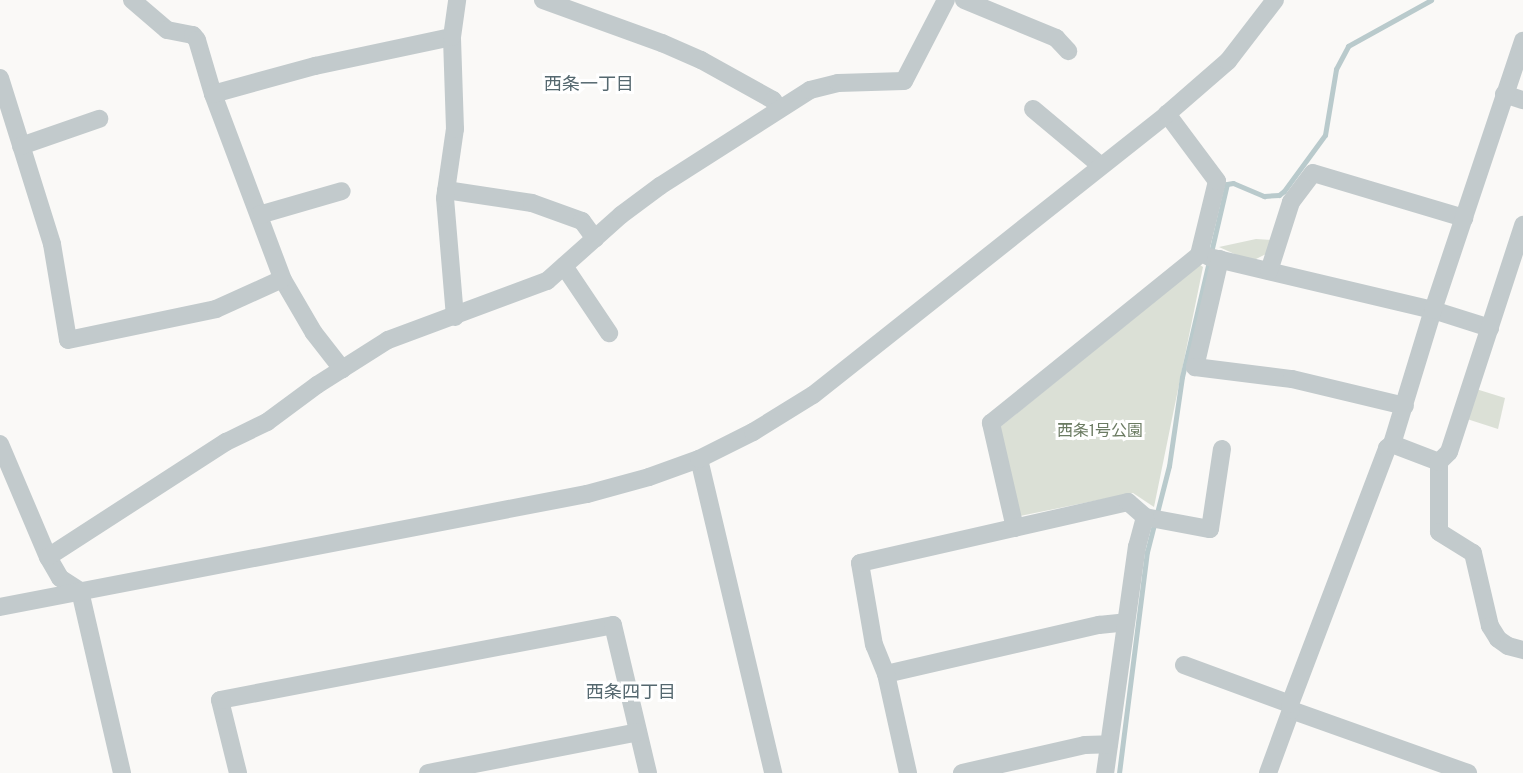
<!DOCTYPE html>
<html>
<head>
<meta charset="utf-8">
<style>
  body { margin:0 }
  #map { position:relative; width:1523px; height:773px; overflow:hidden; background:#faf9f7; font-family:Overpass,"Noto Sans JP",sans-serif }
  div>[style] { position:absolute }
  .green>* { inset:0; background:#dbe0d6 }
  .stream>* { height:5px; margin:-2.5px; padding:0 2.5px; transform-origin:2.5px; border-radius:2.5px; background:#b9cacc }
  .minor>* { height:18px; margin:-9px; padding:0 9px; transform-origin:9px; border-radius:9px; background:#c2cacc }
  span { translate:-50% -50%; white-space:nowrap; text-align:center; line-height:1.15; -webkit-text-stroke:6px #fff; paint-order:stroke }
  .park-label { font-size:16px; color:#6b7b62 }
  .neighbourhood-label { font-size:18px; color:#55686f }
</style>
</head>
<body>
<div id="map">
  <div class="green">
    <div style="clip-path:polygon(1256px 239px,1272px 240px,1268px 253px,1254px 260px,1239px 256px,1219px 247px)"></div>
    <div style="clip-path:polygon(1200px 265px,1203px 267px,1154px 507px,1133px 493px,1020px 516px,1000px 427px)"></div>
    <div style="clip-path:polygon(1476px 389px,1505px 398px,1498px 429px,1467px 419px)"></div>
  </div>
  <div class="stream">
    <div style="left:1119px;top:773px;width:223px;rotate:-82.8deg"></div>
    <div style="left:1147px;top:552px;width:89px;rotate:-75.7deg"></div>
    <div style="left:1169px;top:466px;width:90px;rotate:-81.7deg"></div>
    <div style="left:1182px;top:377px;width:198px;rotate:-76.9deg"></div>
    <div style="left:1227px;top:184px;width:6px;rotate:-9deg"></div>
    <div style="left:1233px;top:183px;width:34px;rotate:23deg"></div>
    <div style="left:1264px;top:196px;width:15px;rotate:-4deg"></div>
    <div style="left:1279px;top:195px;width:6px;rotate:-39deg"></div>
    <div style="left:1284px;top:191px;width:69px;rotate:-53.8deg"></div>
    <div style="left:1325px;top:135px;width:67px;rotate:-80.5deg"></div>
    <div style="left:1336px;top:69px;width:26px;rotate:-62deg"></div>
    <div style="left:1348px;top:46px;width:95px;rotate:-29deg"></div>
  </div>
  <div class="minor">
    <div style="left:132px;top:0;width:46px;rotate:40.6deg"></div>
    <div style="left:167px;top:30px;width:26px;rotate:11deg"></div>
    <div style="left:193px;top:35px;width:6px;rotate:51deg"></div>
    <div style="left:197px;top:40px;width:56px;rotate:73.5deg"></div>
    <div style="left:213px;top:94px;width:199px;rotate:69.4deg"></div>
    <div style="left:283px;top:280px;width:61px;rotate:59.7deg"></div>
    <div style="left:314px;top:333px;width:46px;rotate:52.1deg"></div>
    <div style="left:543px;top:0;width:127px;rotate:19.9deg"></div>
    <div style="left:662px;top:43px;width:43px;rotate:23.6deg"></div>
    <div style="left:701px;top:60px;width:82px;rotate:29.1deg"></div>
    <div style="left:773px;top:100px;width:11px;rotate:56deg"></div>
    <div style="left:964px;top:0;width:100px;rotate:22.4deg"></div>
    <div style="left:1056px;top:38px;width:18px;rotate:47deg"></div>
    <div style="left:0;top:78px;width:174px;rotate:72.6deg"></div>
    <div style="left:52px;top:244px;width:97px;rotate:80.5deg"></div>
    <div style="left:68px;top:340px;width:151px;rotate:-11.8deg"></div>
    <div style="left:216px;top:309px;width:72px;rotate:-24.4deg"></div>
    <div style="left:213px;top:94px;width:106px;rotate:-15.4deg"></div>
    <div style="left:315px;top:66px;width:140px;rotate:-12deg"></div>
    <div style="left:1504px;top:94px;width:20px;rotate:18deg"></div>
    <div style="left:1033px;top:109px;width:87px;rotate:39.9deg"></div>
    <div style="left:21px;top:146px;width:83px;rotate:-19.1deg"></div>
    <div style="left:446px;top:190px;width:87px;rotate:8.6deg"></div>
    <div style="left:532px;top:203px;width:53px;rotate:19.8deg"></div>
    <div style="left:582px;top:221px;width:22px;rotate:54deg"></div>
    <div style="left:259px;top:215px;width:86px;rotate:-16.1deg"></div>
    <div style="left:1209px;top:257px;width:230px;rotate:13.3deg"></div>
    <div style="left:1433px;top:310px;width:60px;rotate:17.5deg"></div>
    <div style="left:1220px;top:259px;width:111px;rotate:103deg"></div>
    <div style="left:1195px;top:367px;width:98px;rotate:7.1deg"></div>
    <div style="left:1292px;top:379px;width:116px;rotate:13.4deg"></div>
    <div style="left:564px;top:266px;width:81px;rotate:56.1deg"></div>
    <div style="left:1269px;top:271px;width:72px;rotate:-72.3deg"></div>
    <div style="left:1291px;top:202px;width:36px;rotate:-53deg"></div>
    <div style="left:1313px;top:173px;width:158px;rotate:16.6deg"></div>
    <div style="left:455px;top:317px;width:119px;rotate:-94.8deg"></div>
    <div style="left:445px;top:198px;width:70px;rotate:-81.8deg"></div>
    <div style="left:455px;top:129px;width:92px;rotate:-91.9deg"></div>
    <div style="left:452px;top:37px;width:37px;rotate:-82deg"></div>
    <div style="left:0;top:444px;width:123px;rotate:67deg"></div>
    <div style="left:48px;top:557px;width:24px;rotate:60deg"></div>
    <div style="left:60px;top:578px;width:24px;rotate:33deg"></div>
    <div style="left:80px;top:591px;width:187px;rotate:77deg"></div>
    <div style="left:1392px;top:444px;width:50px;rotate:21deg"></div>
    <div style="left:1439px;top:462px;width:70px;rotate:90deg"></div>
    <div style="left:1439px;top:532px;width:40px;rotate:32deg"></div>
    <div style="left:1473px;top:553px;width:75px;rotate:76.9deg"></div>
    <div style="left:1490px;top:626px;width:15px;rotate:58deg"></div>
    <div style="left:1498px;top:639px;width:12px;rotate:35deg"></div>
    <div style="left:1508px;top:646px;width:16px;rotate:15deg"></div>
    <div style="left:699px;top:459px;width:323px;rotate:76.7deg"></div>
    <div style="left:1439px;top:462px;width:14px;rotate:-45deg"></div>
    <div style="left:1449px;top:452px;width:239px;rotate:-71.9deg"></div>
    <div style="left:1145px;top:517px;width:66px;rotate:10.5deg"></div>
    <div style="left:1210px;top:529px;width:81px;rotate:-81.5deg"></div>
    <div style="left:1015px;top:528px;width:108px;rotate:-102.9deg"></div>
    <div style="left:991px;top:423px;width:267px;rotate:-38.9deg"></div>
    <div style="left:1199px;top:255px;width:76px;rotate:-76.3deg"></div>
    <div style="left:1217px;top:181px;width:84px;rotate:-126.7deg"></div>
    <div style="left:48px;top:557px;width:212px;rotate:-32.9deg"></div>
    <div style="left:226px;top:442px;width:46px;rotate:-26deg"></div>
    <div style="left:267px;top:422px;width:62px;rotate:-36.5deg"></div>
    <div style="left:317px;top:385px;width:84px;rotate:-32.4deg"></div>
    <div style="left:388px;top:340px;width:170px;rotate:-20.4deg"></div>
    <div style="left:547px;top:281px;width:99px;rotate:-41.7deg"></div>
    <div style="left:621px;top:215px;width:49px;rotate:-36.6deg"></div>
    <div style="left:660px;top:186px;width:178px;rotate:-32.6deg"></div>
    <div style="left:810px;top:90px;width:29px;rotate:-14deg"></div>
    <div style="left:838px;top:83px;width:66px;rotate:-1.7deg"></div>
    <div style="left:904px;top:81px;width:91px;rotate:-62.6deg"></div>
    <div style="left:0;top:607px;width:598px;rotate:-10.9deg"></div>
    <div style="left:587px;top:494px;width:64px;rotate:-15.3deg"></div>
    <div style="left:649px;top:477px;width:53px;rotate:-19.8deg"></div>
    <div style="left:699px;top:459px;width:60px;rotate:-26.6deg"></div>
    <div style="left:753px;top:432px;width:70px;rotate:-31.7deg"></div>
    <div style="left:813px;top:395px;width:452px;rotate:-38.4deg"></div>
    <div style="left:1167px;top:114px;width:81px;rotate:-41deg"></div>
    <div style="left:1228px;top:61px;width:77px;rotate:-52.4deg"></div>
    <div style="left:1184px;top:665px;width:113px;rotate:20.2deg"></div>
    <div style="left:886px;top:674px;width:219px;rotate:-13deg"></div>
    <div style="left:1099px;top:625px;width:27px;rotate:-6deg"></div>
    <div style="left:1291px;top:710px;width:188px;rotate:19.6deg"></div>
    <div style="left:238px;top:773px;width:75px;rotate:-103.9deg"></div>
    <div style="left:220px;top:700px;width:400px;rotate:-10.8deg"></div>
    <div style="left:613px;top:625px;width:152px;rotate:76.7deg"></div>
    <div style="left:428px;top:773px;width:214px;rotate:-11deg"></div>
    <div style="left:908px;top:773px;width:101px;rotate:-102.5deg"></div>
    <div style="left:886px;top:674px;width:31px;rotate:-112deg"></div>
    <div style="left:874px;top:645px;width:83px;rotate:-99.7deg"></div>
    <div style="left:860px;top:563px;width:275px;rotate:-12.8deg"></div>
    <div style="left:1128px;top:502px;width:23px;rotate:41deg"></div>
    <div style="left:1145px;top:517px;width:30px;rotate:105deg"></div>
    <div style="left:1137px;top:546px;width:229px;rotate:98deg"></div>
    <div style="left:962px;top:773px;width:126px;rotate:-12.8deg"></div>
    <div style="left:1085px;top:745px;width:24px;rotate:-2deg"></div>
    <div style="left:1268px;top:773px;width:67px;rotate:-69.9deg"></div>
    <div style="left:1291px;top:710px;width:6px;rotate:-99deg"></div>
    <div style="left:1290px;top:704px;width:274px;rotate:-69.2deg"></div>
    <div style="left:1387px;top:448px;width:6px;rotate:-39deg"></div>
    <div style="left:1392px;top:444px;width:140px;rotate:-73deg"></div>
    <div style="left:1433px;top:310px;width:284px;rotate:-71.5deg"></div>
  </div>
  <div class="park-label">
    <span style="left:1100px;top:432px">西条1号公園</span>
  </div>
  <div class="neighbourhood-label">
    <span style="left:589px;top:86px">西条一丁目</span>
    <span style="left:631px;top:694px">西条四丁目</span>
  </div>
</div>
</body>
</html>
